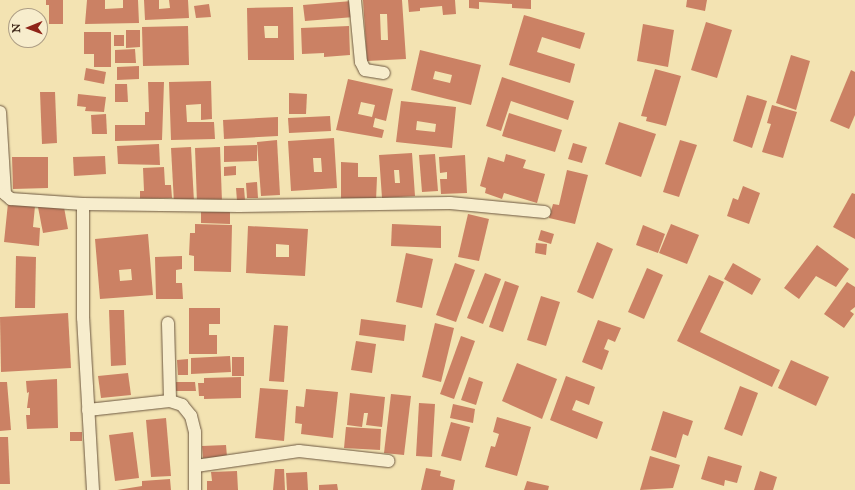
<!DOCTYPE html>
<html>
<head>
<meta charset="utf-8">
<style>
  body { margin:0 }
  #map { position:relative; width:855px; height:490px; overflow:hidden; background:#f3e3b2; font-family:"IM FELL Great Primer",serif }
  div>[style] { position:absolute }
  .building>* { inset:0; background:#cb8164 }
  .roads { filter:drop-shadow(0 0 1px #6c5740) drop-shadow(0 0 1px #6c5740) }
  .minor>* { height:12px; margin:-6px; padding:0 6px; transform-origin:6px; border-radius:6px; background:#f7edcd }
  span { translate:-50% -50%; white-space:nowrap; text-align:center; line-height:1.15; -webkit-text-stroke:3px #f7edcd; paint-order:stroke }
  .north { position:absolute; left:8px; top:8px; width:40px; height:40px; box-sizing:border-box; background:#f7edcd; border:1px solid #ad9e85; border-radius:50%; rotate:269deg; font-size:11px; font-weight:700; line-height:16px; text-align:center; color:#3f281a }
  .north::after { content:''; display:block; margin:auto; width:14px; height:18px; background:#8f2418; clip-path:polygon(50% 0,100% 100%,50% 72%,0 100%) }
</style>
</head>
<body>
<div id="map">
  <div class="building">
    <div style="clip-path:polygon(46px 0,63px 0,63px 24px,49px 24px,49px 5px,46px 5px)"></div>
    <div style="clip-path:polygon(87px 0,105px 0,105px 9px,123px 8px,123px 0,138px 0,139px 23px,85px 24px)"></div>
    <div style="clip-path:polygon(144px 0,159px 0,159px 9px,170px 8px,169px 0,188px 0,189px 18px,145px 20px)"></div>
    <div style="clip-path:polygon(evenodd,363px 0,402px 0,406px 59px,367px 61px,363px 0,380px 14px,387px 14px,388px 40px,381px 40px,380px 14px)"></div>
    <div style="clip-path:polygon(408px 0,455px 0,456px 14px,443px 15px,442px 6px,420px 8px,420px 11px,409px 12px)"></div>
    <div style="clip-path:polygon(469px 0,531px 0,531px 9px,512px 8px,512px 4px,479px 2px,479px 9px,469px 8px)"></div>
    <div style="clip-path:polygon(687px 0,707px 0,705px 11px,686px 7px)"></div>
    <div style="clip-path:polygon(352px 1px,354px 17px,305px 21px,303px 5px)"></div>
    <div style="clip-path:polygon(209px 4px,211px 17px,196px 18px,194px 6px)"></div>
    <div style="clip-path:polygon(evenodd,293px 7px,294px 60px,248px 60px,247px 8px,293px 7px,264px 26px,278px 26px,278px 38px,265px 38px,264px 26px)"></div>
    <div style="clip-path:polygon(524px 15px,585px 33px,580px 49px,542px 37px,537px 52px,575px 64px,570px 83px,509px 65px)"></div>
    <div style="clip-path:polygon(706px 22px,732px 30px,717px 78px,691px 70px)"></div>
    <div style="clip-path:polygon(643px 24px,674px 30px,668px 67px,637px 61px)"></div>
    <div style="clip-path:polygon(188px 26px,189px 65px,143px 66px,142px 27px)"></div>
    <div style="clip-path:polygon(349px 26px,350px 55px,324px 57px,324px 53px,302px 54px,301px 28px)"></div>
    <div style="clip-path:polygon(126px 30px,140px 30px,140px 47px,126px 48px)"></div>
    <div style="clip-path:polygon(84px 32px,111px 32px,111px 67px,94px 67px,94px 54px,84px 54px)"></div>
    <div style="clip-path:polygon(114px 35px,124px 35px,124px 46px,114px 46px)"></div>
    <div style="clip-path:polygon(135px 49px,136px 63px,115px 63px,115px 50px)"></div>
    <div style="clip-path:polygon(evenodd,420px 50px,481px 65px,471px 105px,411px 90px,420px 50px,435px 71px,452px 75px,450px 83px,433px 79px,435px 71px)"></div>
    <div style="clip-path:polygon(791px 55px,810px 61px,796px 110px,776px 103px)"></div>
    <div style="clip-path:polygon(139px 66px,139px 79px,117px 80px,117px 67px)"></div>
    <div style="clip-path:polygon(86px 68px,106px 72px,104px 84px,84px 80px)"></div>
    <div style="clip-path:polygon(655px 69px,681px 76px,666px 126px,646px 121px,647px 117px,641px 116px)"></div>
    <div style="clip-path:polygon(851px 70px,855px 72px,855px 115px,849px 129px,830px 121px)"></div>
    <div style="clip-path:polygon(502px 77px,574px 101px,568px 120px,511px 101px,501px 131px,486px 126px)"></div>
    <div style="clip-path:polygon(evenodd,348px 79px,393px 89px,386px 121px,375px 118px,373px 127px,384px 130px,382px 138px,336px 130px,348px 79px,361px 102px,375px 105px,372px 117px,358px 114px,361px 102px)"></div>
    <div style="clip-path:polygon(211px 81px,212px 119px,201px 120px,201px 104px,186px 105px,187px 122px,214px 122px,215px 139px,171px 140px,169px 82px)"></div>
    <div style="clip-path:polygon(148px 82px,164px 82px,162px 140px,115px 141px,115px 125px,145px 125px,145px 112px,149px 112px)"></div>
    <div style="clip-path:polygon(115px 84px,127px 84px,128px 102px,115px 102px)"></div>
    <div style="clip-path:polygon(40px 92px,55px 92px,57px 143px,42px 144px)"></div>
    <div style="clip-path:polygon(289px 93px,307px 94px,306px 114px,289px 114px)"></div>
    <div style="clip-path:polygon(78px 94px,106px 97px,104px 112px,85px 111px,86px 107px,77px 106px)"></div>
    <div style="clip-path:polygon(747px 95px,767px 101px,752px 148px,733px 141px)"></div>
    <div style="clip-path:polygon(evenodd,401px 101px,456px 107px,452px 148px,396px 142px,401px 101px,417px 121px,436px 124px,435px 132px,416px 130px,417px 121px)"></div>
    <div style="clip-path:polygon(772px 105px,797px 112px,783px 158px,762px 152px,771px 124px,767px 123px)"></div>
    <div style="clip-path:polygon(509px 113px,562px 130px,555px 152px,502px 136px)"></div>
    <div style="clip-path:polygon(106px 114px,107px 134px,92px 134px,91px 115px)"></div>
    <div style="clip-path:polygon(330px 116px,331px 131px,289px 133px,288px 118px)"></div>
    <div style="clip-path:polygon(278px 117px,278px 136px,224px 139px,223px 120px)"></div>
    <div style="clip-path:polygon(619px 122px,656px 134px,641px 177px,605px 164px)"></div>
    <div style="clip-path:polygon(evenodd,334px 138px,337px 188px,291px 191px,288px 141px,334px 138px,313px 158px,321px 158px,322px 172px,314px 172px,313px 158px)"></div>
    <div style="clip-path:polygon(277px 140px,280px 195px,261px 196px,257px 142px)"></div>
    <div style="clip-path:polygon(680px 140px,697px 145px,679px 197px,663px 192px)"></div>
    <div style="clip-path:polygon(573px 143px,587px 147px,582px 163px,568px 159px)"></div>
    <div style="clip-path:polygon(159px 144px,160px 165px,118px 164px,117px 146px)"></div>
    <div style="clip-path:polygon(257px 145px,257px 161px,224px 162px,224px 146px)"></div>
    <div style="clip-path:polygon(191px 147px,194px 202px,174px 203px,171px 148px)"></div>
    <div style="clip-path:polygon(220px 147px,222px 202px,197px 203px,195px 148px)"></div>
    <div style="clip-path:polygon(evenodd,412px 153px,415px 196px,382px 198px,379px 155px,412px 153px,394px 170px,399px 170px,400px 183px,395px 183px,394px 170px)"></div>
    <div style="clip-path:polygon(435px 154px,438px 191px,422px 192px,419px 155px)"></div>
    <div style="clip-path:polygon(506px 154px,526px 160px,523px 168px,545px 174px,537px 203px,504px 193px,502px 199px,485px 193px,486px 188px,480px 186px,488px 157px,504px 162px)"></div>
    <div style="clip-path:polygon(465px 155px,467px 193px,441px 194px,440px 179px,447px 179px,447px 172px,440px 173px,439px 157px)"></div>
    <div style="clip-path:polygon(105px 156px,106px 174px,74px 176px,73px 157px)"></div>
    <div style="clip-path:polygon(12px 157px,48px 157px,48px 188px,13px 189px)"></div>
    <div style="clip-path:polygon(341px 162px,358px 163px,358px 177px,377px 177px,376px 201px,341px 200px)"></div>
    <div style="clip-path:polygon(236px 166px,236px 175px,224px 176px,224px 167px)"></div>
    <div style="clip-path:polygon(164px 167px,165px 185px,171px 185px,172px 198px,140px 199px,140px 191px,144px 191px,143px 168px)"></div>
    <div style="clip-path:polygon(567px 170px,588px 175px,575px 224px,549px 218px,553px 204px,559px 205px)"></div>
    <div style="clip-path:polygon(257px 182px,258px 198px,247px 198px,246px 183px)"></div>
    <div style="clip-path:polygon(743px 186px,760px 193px,749px 224px,727px 216px,733px 198px,738px 200px)"></div>
    <div style="clip-path:polygon(236px 188px,244px 188px,245px 200px,237px 201px)"></div>
    <div style="clip-path:polygon(852px 193px,855px 194px,855px 239px,833px 227px)"></div>
    <div style="clip-path:polygon(63px 202px,68px 229px,43px 233px,38px 207px)"></div>
    <div style="clip-path:polygon(8px 203px,35px 206px,33px 227px,40px 228px,39px 246px,4px 242px)"></div>
    <div style="clip-path:polygon(201px 212px,230px 212px,230px 224px,201px 223px)"></div>
    <div style="clip-path:polygon(468px 214px,489px 219px,479px 261px,458px 257px)"></div>
    <div style="clip-path:polygon(195px 224px,232px 225px,231px 272px,194px 271px,194px 256px,189px 255px,190px 233px,195px 233px)"></div>
    <div style="clip-path:polygon(392px 224px,441px 226px,441px 248px,391px 246px)"></div>
    <div style="clip-path:polygon(671px 224px,699px 235px,687px 264px,659px 253px)"></div>
    <div style="clip-path:polygon(643px 225px,665px 234px,658px 253px,636px 245px)"></div>
    <div style="clip-path:polygon(evenodd,248px 226px,308px 229px,305px 276px,246px 273px,248px 226px,276px 244px,289px 245px,289px 257px,276px 257px,276px 244px)"></div>
    <div style="clip-path:polygon(541px 230px,554px 234px,551px 244px,538px 240px)"></div>
    <div style="clip-path:polygon(evenodd,148px 234px,153px 295px,100px 299px,95px 239px,148px 234px,131px 269px,132px 280px,120px 281px,119px 270px,131px 269px)"></div>
    <div style="clip-path:polygon(597px 242px,613px 249px,593px 299px,577px 292px)"></div>
    <div style="clip-path:polygon(536px 243px,547px 244px,546px 255px,535px 253px)"></div>
    <div style="clip-path:polygon(817px 245px,849px 269px,836px 287px,816px 276px,799px 299px,784px 288px)"></div>
    <div style="clip-path:polygon(406px 253px,433px 259px,422px 308px,396px 302px)"></div>
    <div style="clip-path:polygon(16px 256px,36px 257px,35px 308px,15px 308px)"></div>
    <div style="clip-path:polygon(182px 256px,182px 269px,176px 270px,176px 283px,182px 283px,183px 299px,156px 299px,155px 257px)"></div>
    <div style="clip-path:polygon(455px 263px,475px 270px,456px 322px,436px 315px)"></div>
    <div style="clip-path:polygon(733px 263px,761px 279px,752px 295px,724px 279px)"></div>
    <div style="clip-path:polygon(647px 268px,663px 275px,644px 319px,628px 312px)"></div>
    <div style="clip-path:polygon(485px 273px,501px 279px,483px 324px,467px 318px)"></div>
    <div style="clip-path:polygon(709px 275px,724px 282px,700px 332px,780px 370px,772px 387px,677px 341px)"></div>
    <div style="clip-path:polygon(505px 281px,519px 286px,503px 332px,489px 327px)"></div>
    <div style="clip-path:polygon(847px 282px,855px 287px,855px 307px,850px 311px,854px 314px,844px 328px,824px 314px)"></div>
    <div style="clip-path:polygon(541px 296px,560px 302px,546px 346px,527px 340px)"></div>
    <div style="clip-path:polygon(189px 308px,220px 308px,220px 324px,209px 324px,209px 335px,217px 335px,217px 354px,189px 354px)"></div>
    <div style="clip-path:polygon(109px 310px,124px 310px,126px 365px,111px 366px)"></div>
    <div style="clip-path:polygon(68px 313px,71px 368px,1px 372px,0 317px)"></div>
    <div style="clip-path:polygon(361px 319px,406px 325px,404px 341px,359px 335px)"></div>
    <div style="clip-path:polygon(598px 320px,621px 328px,615px 342px,608px 339px,604px 349px,609px 351px,602px 370px,582px 362px)"></div>
    <div style="clip-path:polygon(435px 323px,454px 328px,441px 382px,422px 377px)"></div>
    <div style="clip-path:polygon(274px 325px,288px 326px,284px 382px,269px 381px)"></div>
    <div style="clip-path:polygon(461px 336px,475px 341px,454px 399px,440px 394px)"></div>
    <div style="clip-path:polygon(356px 341px,376px 344px,372px 373px,351px 370px)"></div>
    <div style="clip-path:polygon(230px 356px,231px 372px,191px 374px,191px 358px)"></div>
    <div style="clip-path:polygon(232px 357px,244px 357px,244px 376px,232px 376px)"></div>
    <div style="clip-path:polygon(188px 359px,188px 375px,178px 375px,177px 360px)"></div>
    <div style="clip-path:polygon(791px 360px,829px 377px,816px 406px,778px 388px)"></div>
    <div style="clip-path:polygon(517px 363px,557px 379px,542px 419px,502px 401px)"></div>
    <div style="clip-path:polygon(128px 373px,131px 395px,101px 398px,98px 376px)"></div>
    <div style="clip-path:polygon(566px 376px,595px 387px,589px 405px,576px 400px,572px 410px,603px 422px,597px 439px,550px 420px)"></div>
    <div style="clip-path:polygon(241px 377px,241px 398px,204px 399px,204px 396px,199px 396px,198px 383px,204px 383px,204px 378px)"></div>
    <div style="clip-path:polygon(469px 377px,483px 382px,476px 405px,461px 400px)"></div>
    <div style="clip-path:polygon(57px 379px,58px 428px,27px 429px,26px 415px,30px 415px,30px 408px,27px 408px,29px 392px,27px 393px,26px 381px)"></div>
    <div style="clip-path:polygon(0 382px,7px 382px,11px 430px,0 431px)"></div>
    <div style="clip-path:polygon(176px 382px,195px 382px,196px 391px,176px 391px)"></div>
    <div style="clip-path:polygon(740px 386px,758px 393px,742px 436px,724px 429px)"></div>
    <div style="clip-path:polygon(260px 388px,288px 390px,284px 441px,255px 438px)"></div>
    <div style="clip-path:polygon(306px 389px,338px 392px,333px 438px,301px 434px,302px 424px,295px 423px,296px 406px,304px 407px)"></div>
    <div style="clip-path:polygon(350px 393px,385px 397px,382px 427px,366px 425px,368px 413px,364px 413px,362px 427px,347px 425px)"></div>
    <div style="clip-path:polygon(391px 394px,411px 396px,404px 455px,384px 453px)"></div>
    <div style="clip-path:polygon(419px 403px,435px 404px,432px 457px,416px 456px)"></div>
    <div style="clip-path:polygon(453px 404px,475px 409px,473px 423px,450px 418px)"></div>
    <div style="clip-path:polygon(663px 411px,693px 421px,688px 436px,683px 434px,676px 458px,651px 450px)"></div>
    <div style="clip-path:polygon(497px 417px,531px 427px,517px 476px,485px 467px,491px 446px,495px 447px,499px 434px,493px 432px)"></div>
    <div style="clip-path:polygon(166px 418px,171px 476px,151px 477px,146px 420px)"></div>
    <div style="clip-path:polygon(451px 422px,470px 427px,461px 461px,441px 456px)"></div>
    <div style="clip-path:polygon(346px 427px,381px 429px,380px 450px,344px 448px)"></div>
    <div style="clip-path:polygon(70px 432px,82px 432px,82px 441px,70px 441px)"></div>
    <div style="clip-path:polygon(133px 432px,139px 478px,115px 481px,109px 435px)"></div>
    <div style="clip-path:polygon(0 437px,8px 437px,10px 484px,0 484px)"></div>
    <div style="clip-path:polygon(226px 445px,227px 457px,203px 458px,202px 446px)"></div>
    <div style="clip-path:polygon(650px 456px,680px 465px,673px 488px,640px 490px)"></div>
    <div style="clip-path:polygon(708px 456px,742px 466px,737px 483px,725px 480px,724px 486px,701px 479px)"></div>
    <div style="clip-path:polygon(426px 468px,441px 471px,440px 476px,455px 480px,453px 490px,421px 490px)"></div>
    <div style="clip-path:polygon(275px 469px,284px 469px,285px 490px,273px 490px)"></div>
    <div style="clip-path:polygon(237px 471px,238px 490px,207px 490px,207px 481px,212px 481px,211px 472px)"></div>
    <div style="clip-path:polygon(760px 471px,777px 477px,773px 490px,754px 490px)"></div>
    <div style="clip-path:polygon(307px 472px,308px 490px,287px 490px,286px 473px)"></div>
    <div style="clip-path:polygon(170px 479px,171px 490px,117px 490px,142px 486px,142px 481px)"></div>
    <div style="clip-path:polygon(527px 481px,549px 486px,548px 490px,524px 490px)"></div>
    <div style="clip-path:polygon(337px 484px,338px 490px,319px 490px,319px 485px)"></div>
  </div>
  <div class="roads">
    <div class="minor">
      <div style="left:355px;top:0;width:62px;rotate:84.5deg"></div>
      <div style="left:361px;top:62px;width:9px;rotate:63deg"></div>
      <div style="left:365px;top:70px;width:19px;rotate:9deg"></div>
      <div style="left:0;top:112px;width:82px;rotate:86.5deg"></div>
      <div style="left:5px;top:194px;width:8px;rotate:40deg"></div>
      <div style="left:11px;top:199px;width:72px;rotate:4deg"></div>
      <div style="left:168px;top:323px;width:78px;rotate:88.5deg"></div>
      <div style="left:88px;top:410px;width:82px;rotate:-6.3deg"></div>
      <div style="left:170px;top:401px;width:13px;rotate:18deg"></div>
      <div style="left:182px;top:405px;width:14px;rotate:51deg"></div>
      <div style="left:191px;top:416px;width:16px;rotate:76deg"></div>
      <div style="left:195px;top:432px;width:58px;rotate:90deg"></div>
      <div style="left:196px;top:466px;width:104px;rotate:-8.3deg"></div>
      <div style="left:299px;top:451px;width:90px;rotate:6.4deg"></div>
      <div style="left:93px;top:490px;width:172px;rotate:-93.3deg"></div>
      <div style="left:83px;top:318px;width:114px;rotate:-90deg"></div>
      <div style="left:83px;top:204px;width:156px;rotate:0.7deg"></div>
      <div style="left:239px;top:206px;width:211px;rotate:-0.8deg"></div>
      <div style="left:450px;top:203px;width:95px;rotate:5.4deg"></div>
    </div>
  </div>
  <div class="north">N</div>
</div>
</body>
</html>
